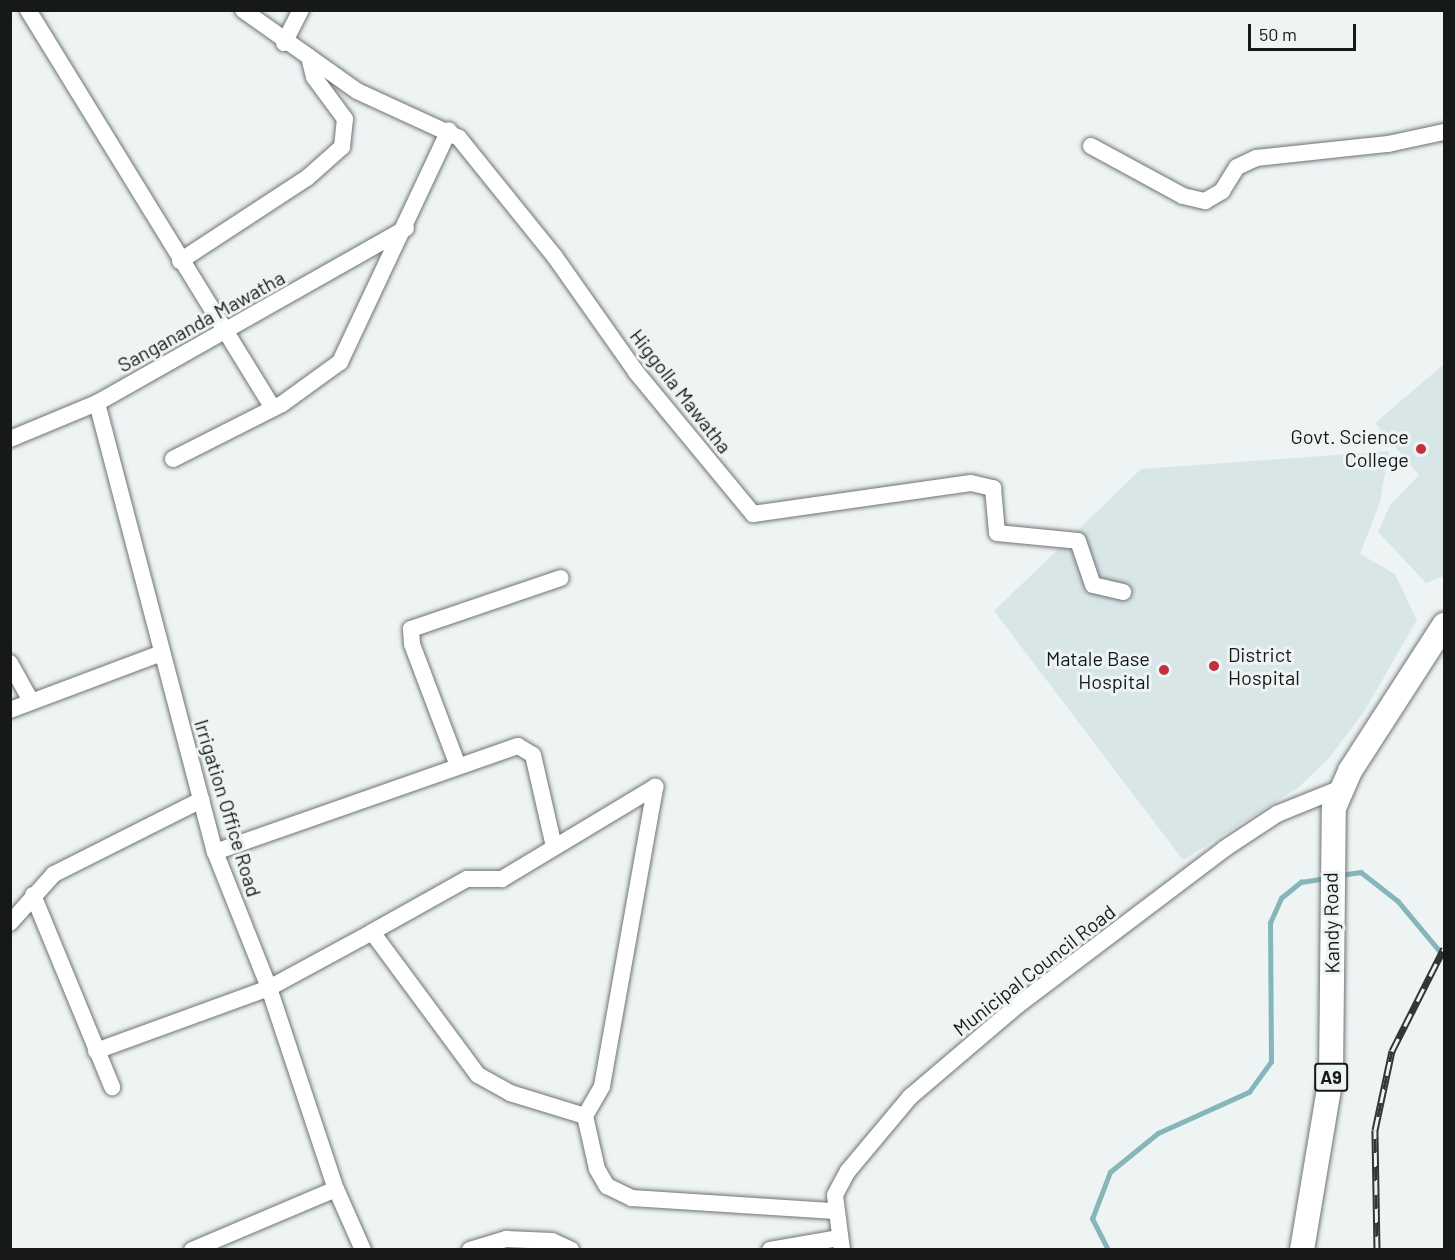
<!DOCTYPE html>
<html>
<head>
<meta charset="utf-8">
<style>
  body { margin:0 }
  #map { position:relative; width:1455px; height:1260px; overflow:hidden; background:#eef4f4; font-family:Barlow,sans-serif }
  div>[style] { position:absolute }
  .built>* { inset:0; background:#d8e6e7 }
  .stream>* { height:4.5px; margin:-2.25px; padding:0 2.25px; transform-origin:2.25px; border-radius:2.25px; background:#85b6b9 }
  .roads { filter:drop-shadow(0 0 2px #6e7374) drop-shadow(0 0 2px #6e7374) }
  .minor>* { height:16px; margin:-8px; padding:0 8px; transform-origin:8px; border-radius:8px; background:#fff }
  .highway>* { height:24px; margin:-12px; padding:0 12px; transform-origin:12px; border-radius:12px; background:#fff }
  .rail>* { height:7px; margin-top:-3.5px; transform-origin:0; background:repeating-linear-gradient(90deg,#eef4f4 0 14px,#333636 0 28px); box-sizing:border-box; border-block:2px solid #333636 }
  .dots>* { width:16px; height:16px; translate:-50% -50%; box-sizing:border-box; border:3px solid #eef4f4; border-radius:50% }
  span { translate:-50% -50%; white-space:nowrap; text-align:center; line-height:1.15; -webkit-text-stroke:6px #eef4f4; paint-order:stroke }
  .shield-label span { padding:2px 4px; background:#eef4f4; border:2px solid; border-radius:4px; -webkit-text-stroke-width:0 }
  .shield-label { font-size:18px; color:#171919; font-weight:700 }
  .street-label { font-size:20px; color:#171919 }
  .poi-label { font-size:20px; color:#171919 }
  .right { translate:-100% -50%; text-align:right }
  .left { translate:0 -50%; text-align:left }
  .frame { position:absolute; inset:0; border:12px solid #171919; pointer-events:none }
  .scale { position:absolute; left:1248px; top:24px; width:108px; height:27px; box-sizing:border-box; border:3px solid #171919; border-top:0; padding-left:8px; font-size:18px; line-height:21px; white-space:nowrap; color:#171919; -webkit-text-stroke:4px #eef4f4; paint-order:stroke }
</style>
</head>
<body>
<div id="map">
  <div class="built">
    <div style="clip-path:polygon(1444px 364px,1444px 576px,1426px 583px,1378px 532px,1390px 505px,1419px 475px,1375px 423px)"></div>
    <div style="clip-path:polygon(1389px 451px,1380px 502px,1360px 554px,1395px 574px,1417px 620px,1364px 712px,1329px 758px,1299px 787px,1183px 860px,994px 611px,1141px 469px)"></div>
  </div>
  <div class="stream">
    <div style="left:1340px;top:875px;width:21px;rotate:-8deg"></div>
    <div style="left:1361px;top:872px;width:47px;rotate:38.1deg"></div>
    <div style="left:1398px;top:901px;width:72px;rotate:50.1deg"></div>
    <div style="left:1108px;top:1250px;width:35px;rotate:-117deg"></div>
    <div style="left:1092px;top:1219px;width:50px;rotate:-69deg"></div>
    <div style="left:1110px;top:1172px;width:62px;rotate:-39.1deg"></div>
    <div style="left:1158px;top:1133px;width:100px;rotate:-24.3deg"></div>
    <div style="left:1249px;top:1092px;width:37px;rotate:-54deg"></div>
    <div style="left:1271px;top:1062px;width:139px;rotate:-90.4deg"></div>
    <div style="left:1270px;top:923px;width:27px;rotate:-66deg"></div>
    <div style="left:1281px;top:898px;width:26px;rotate:-39deg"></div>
    <div style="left:1301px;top:882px;width:25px;rotate:-9deg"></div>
  </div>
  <div class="roads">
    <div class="minor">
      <div style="left:28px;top:10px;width:467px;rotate:58.4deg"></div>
      <div style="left:243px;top:10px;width:140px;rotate:35.4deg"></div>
      <div style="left:357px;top:91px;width:112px;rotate:24.7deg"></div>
      <div style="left:459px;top:138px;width:153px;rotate:51.1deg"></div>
      <div style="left:555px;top:257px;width:141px;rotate:54.8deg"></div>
      <div style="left:636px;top:372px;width:184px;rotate:50.5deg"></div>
      <div style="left:753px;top:514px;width:220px;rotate:-8.1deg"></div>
      <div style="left:971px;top:483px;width:23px;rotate:13deg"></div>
      <div style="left:993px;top:488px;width:45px;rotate:84.9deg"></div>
      <div style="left:997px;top:533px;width:81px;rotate:5.6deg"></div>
      <div style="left:1078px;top:541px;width:46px;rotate:71.2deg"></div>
      <div style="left:1093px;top:585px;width:31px;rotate:13deg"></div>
      <div style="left:284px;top:43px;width:37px;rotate:-63deg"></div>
      <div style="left:1091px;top:146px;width:105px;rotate:28.5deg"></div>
      <div style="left:1183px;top:196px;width:23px;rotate:13deg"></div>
      <div style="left:1205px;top:201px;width:20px;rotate:-30deg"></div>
      <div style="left:1222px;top:191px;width:28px;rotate:-58deg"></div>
      <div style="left:1237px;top:167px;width:21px;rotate:-25deg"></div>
      <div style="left:1256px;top:158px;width:133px;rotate:-6.1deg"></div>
      <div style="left:1388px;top:144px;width:57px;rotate:-12.1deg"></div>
      <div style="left:180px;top:261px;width:152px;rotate:-33.2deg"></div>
      <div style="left:307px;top:178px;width:47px;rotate:-41.5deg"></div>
      <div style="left:342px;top:147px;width:28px;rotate:-84deg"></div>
      <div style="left:345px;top:119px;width:52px;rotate:-126.4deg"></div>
      <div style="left:314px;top:77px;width:21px;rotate:-104deg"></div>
      <div style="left:97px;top:403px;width:464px;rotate:75.3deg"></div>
      <div style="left:215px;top:852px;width:146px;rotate:68.3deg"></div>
      <div style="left:269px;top:988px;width:212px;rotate:71.6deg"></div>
      <div style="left:336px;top:1189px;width:67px;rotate:66.1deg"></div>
      <div style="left:10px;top:439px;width:94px;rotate:-22.5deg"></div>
      <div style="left:97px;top:403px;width:355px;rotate:-29.5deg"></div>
      <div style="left:173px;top:459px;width:122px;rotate:-26.8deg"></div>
      <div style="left:282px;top:404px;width:72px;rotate:-35.9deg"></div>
      <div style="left:340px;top:362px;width:256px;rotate:-64.8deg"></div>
      <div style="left:10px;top:663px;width:43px;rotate:61.1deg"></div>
      <div style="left:10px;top:710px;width:162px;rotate:-20.6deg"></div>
      <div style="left:458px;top:766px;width:130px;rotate:-110.7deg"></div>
      <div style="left:412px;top:644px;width:15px;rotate:-94deg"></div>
      <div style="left:411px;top:629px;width:158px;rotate:-18.8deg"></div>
      <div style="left:215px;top:852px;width:321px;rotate:-19.3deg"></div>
      <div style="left:518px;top:746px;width:17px;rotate:31deg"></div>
      <div style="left:533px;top:755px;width:94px;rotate:77.1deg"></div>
      <div style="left:33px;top:895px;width:208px;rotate:67.6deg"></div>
      <div style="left:10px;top:923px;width:66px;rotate:-48.1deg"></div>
      <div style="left:54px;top:874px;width:165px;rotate:-26.7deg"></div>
      <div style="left:372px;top:932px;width:109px;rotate:-29.2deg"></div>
      <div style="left:467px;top:879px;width:35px"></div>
      <div style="left:502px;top:879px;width:179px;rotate:-31deg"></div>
      <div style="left:96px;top:1051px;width:184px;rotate:-20deg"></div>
      <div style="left:269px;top:988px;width:117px;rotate:-28.5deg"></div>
      <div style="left:372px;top:932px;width:178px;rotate:53.5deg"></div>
      <div style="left:478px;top:1075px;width:37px;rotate:29deg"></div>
      <div style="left:510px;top:1093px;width:78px;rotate:17deg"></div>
      <div style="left:585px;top:1116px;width:54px;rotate:77.2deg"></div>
      <div style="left:597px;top:1169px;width:20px;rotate:60deg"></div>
      <div style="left:607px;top:1186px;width:28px;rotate:26deg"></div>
      <div style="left:632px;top:1198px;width:203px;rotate:3.7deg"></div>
      <div style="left:585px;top:1116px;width:34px;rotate:-60deg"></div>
      <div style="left:602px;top:1086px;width:304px;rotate:-79.9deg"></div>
      <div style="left:192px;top:1250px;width:156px;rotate:-23deg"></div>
      <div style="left:470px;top:1250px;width:38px;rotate:-17deg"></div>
      <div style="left:506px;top:1239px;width:46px;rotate:2.5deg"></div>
      <div style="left:552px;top:1241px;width:21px;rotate:25deg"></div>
      <div style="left:770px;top:1250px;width:69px;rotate:-10deg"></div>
      <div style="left:842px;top:1250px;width:55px;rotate:-97.3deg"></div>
      <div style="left:835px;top:1195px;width:27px;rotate:-62deg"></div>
      <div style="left:848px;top:1171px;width:97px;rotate:-50deg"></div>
      <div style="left:910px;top:1097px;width:142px;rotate:-40.4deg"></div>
      <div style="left:1018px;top:1005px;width:258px;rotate:-37.1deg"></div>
      <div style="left:1224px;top:849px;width:64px;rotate:-33.4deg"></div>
      <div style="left:1277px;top:814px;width:67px;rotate:-22deg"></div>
    </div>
    <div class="highway">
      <div style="left:1302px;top:1250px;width:175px;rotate:-80.5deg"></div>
      <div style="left:1331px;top:1077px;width:269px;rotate:-89.4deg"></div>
      <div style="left:1334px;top:808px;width:40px;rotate:-66.6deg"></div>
      <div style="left:1350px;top:771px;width:174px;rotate:-57.2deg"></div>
    </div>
  </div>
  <div class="rail">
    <div style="left:1377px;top:1250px;width:120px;rotate:-91deg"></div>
    <div style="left:1375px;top:1130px;width:81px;rotate:-77.9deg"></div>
    <div style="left:1392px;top:1051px;width:115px;rotate:-63.2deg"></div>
  </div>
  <div class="dots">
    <div style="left:1421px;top:449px;background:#c1303e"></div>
    <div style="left:1214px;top:666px;background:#c1303e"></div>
    <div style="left:1164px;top:670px;background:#c1303e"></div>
  </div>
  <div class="shield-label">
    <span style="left:1331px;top:1077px">A9</span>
  </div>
  <div class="street-label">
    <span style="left:201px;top:321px;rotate:-29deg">Sangananda Mawatha</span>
    <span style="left:681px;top:391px;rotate:52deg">Higgolla Mawatha</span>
    <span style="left:228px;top:808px;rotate:73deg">Irrigation Office Road</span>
    <span style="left:1331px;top:923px;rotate:-91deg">Kandy Road</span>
    <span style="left:1034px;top:970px;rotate:-38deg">Municipal Council Road</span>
  </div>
  <div class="poi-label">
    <span class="right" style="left:1409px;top:448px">Govt. Science<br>College</span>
    <span class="left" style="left:1228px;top:666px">District<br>Hospital</span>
    <span class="right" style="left:1150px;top:670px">Matale Base<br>Hospital</span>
  </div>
  <div class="frame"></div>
  <div class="scale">50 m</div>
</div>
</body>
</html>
